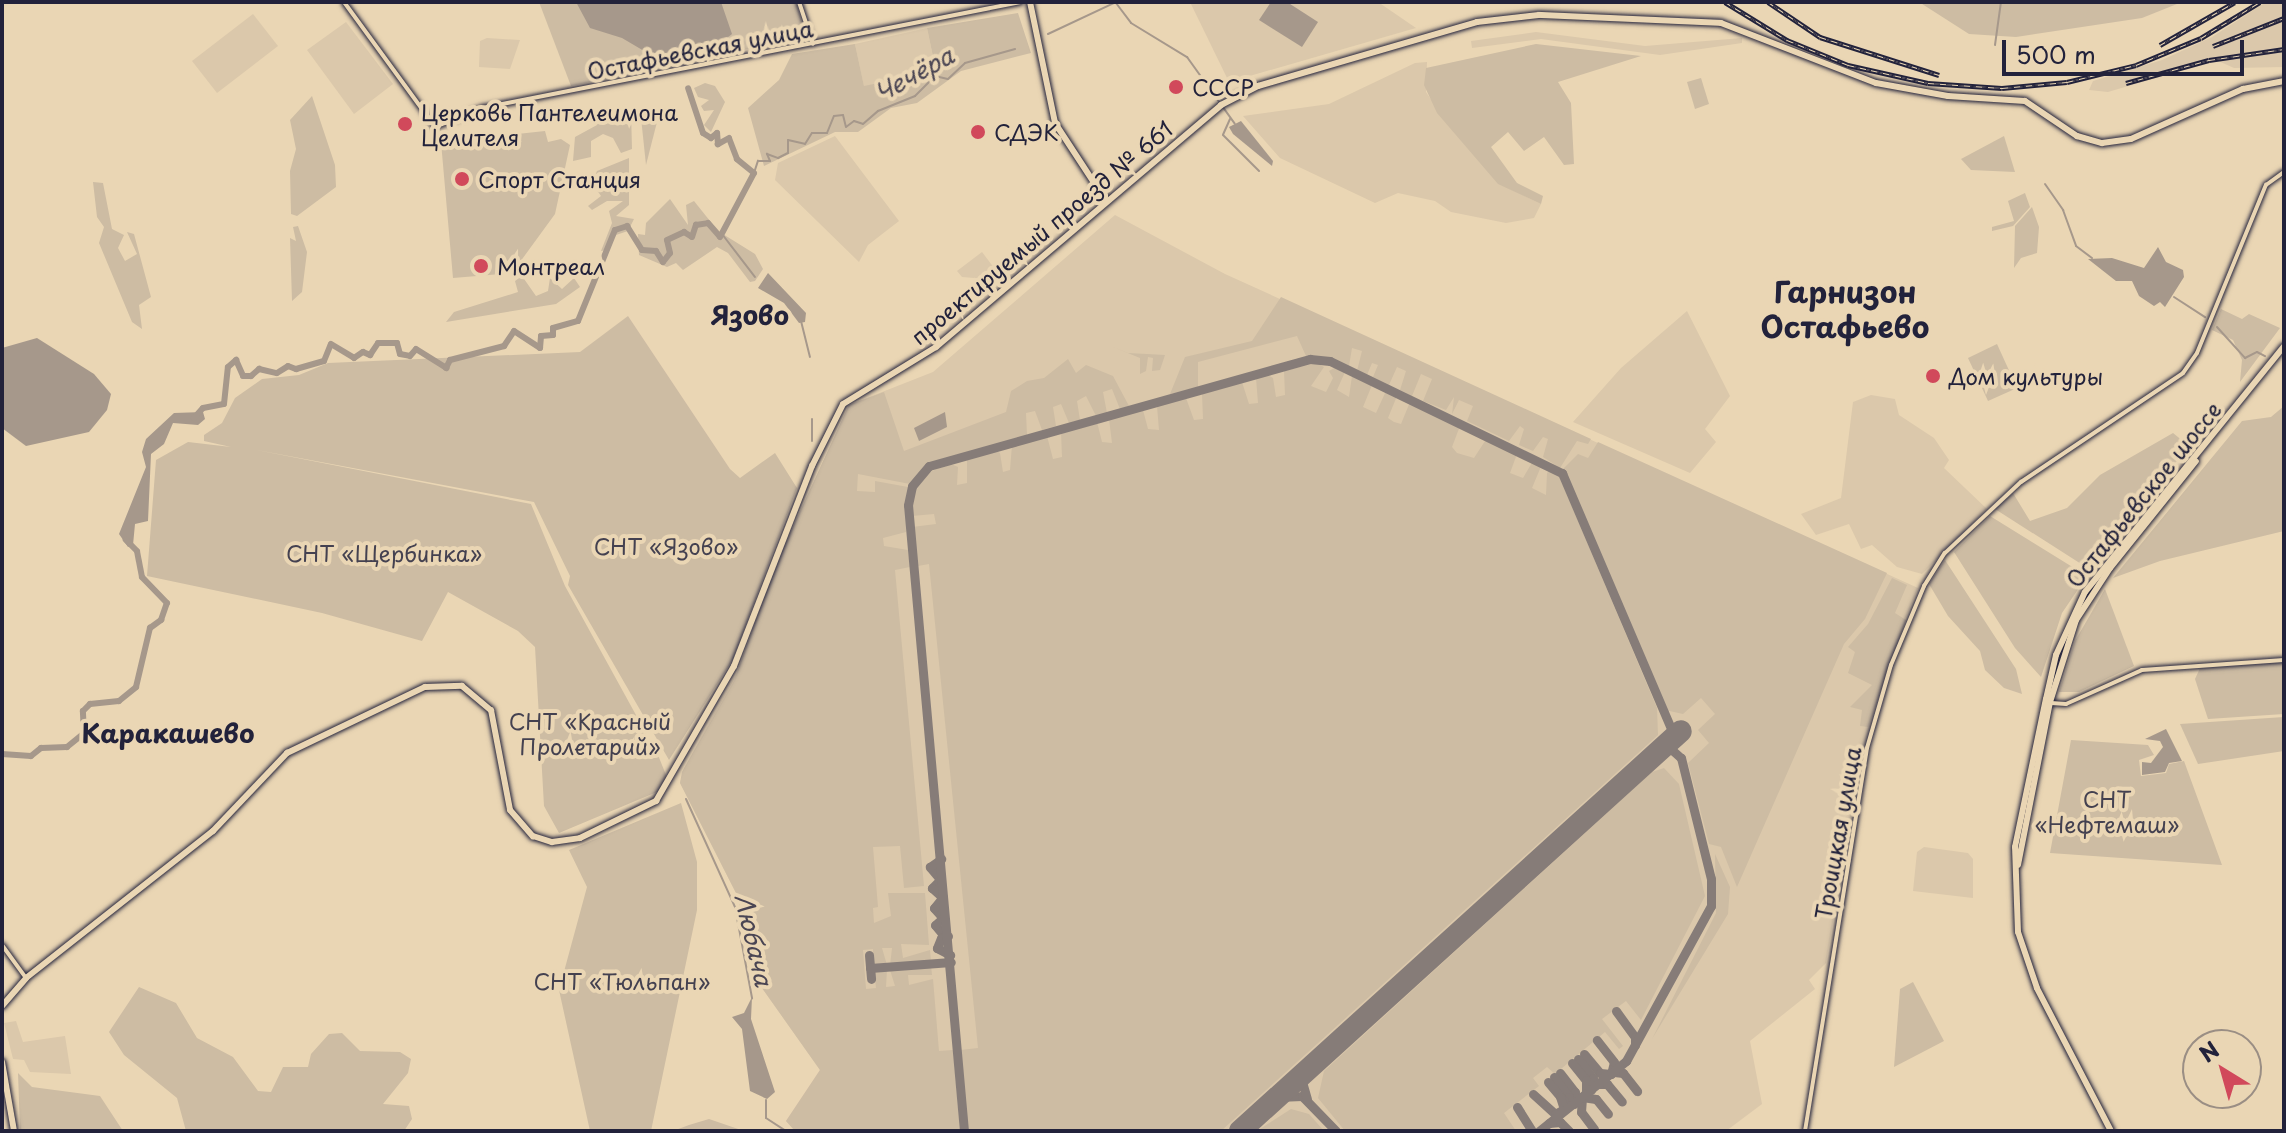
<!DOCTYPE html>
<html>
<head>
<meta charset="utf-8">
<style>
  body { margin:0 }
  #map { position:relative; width:2286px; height:1133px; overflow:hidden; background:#ead6b4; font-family:"Playpen Sans",sans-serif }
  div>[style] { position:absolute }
  .built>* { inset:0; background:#dbc8ab }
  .green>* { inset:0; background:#cdbca3 }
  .water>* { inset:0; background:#a6988b }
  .stream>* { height:2px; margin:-1px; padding:0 1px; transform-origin:1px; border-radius:1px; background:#a6988b }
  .river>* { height:6px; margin:-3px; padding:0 3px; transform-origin:3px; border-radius:3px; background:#a6988b }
  .taxiway>* { height:9px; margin:-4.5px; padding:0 4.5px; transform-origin:4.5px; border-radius:4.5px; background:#867c78 }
  .runway>* { height:22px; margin:-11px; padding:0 11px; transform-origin:11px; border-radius:11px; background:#867c78 }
  .roads { filter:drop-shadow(0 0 2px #22223b) drop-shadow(0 0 2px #22223b) }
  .minor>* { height:4px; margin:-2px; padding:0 2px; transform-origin:2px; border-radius:2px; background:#ead6b4 }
  .major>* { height:6px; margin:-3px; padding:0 3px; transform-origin:3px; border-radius:3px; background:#ead6b4 }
  .rail>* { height:5px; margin-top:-2.5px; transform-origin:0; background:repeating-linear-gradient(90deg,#ead6b4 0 6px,#22223b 0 12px); box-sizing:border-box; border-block:2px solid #22223b }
  .dots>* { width:22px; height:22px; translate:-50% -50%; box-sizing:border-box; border:4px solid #ead6b4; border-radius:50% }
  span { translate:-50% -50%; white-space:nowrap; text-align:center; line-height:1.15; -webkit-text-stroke:8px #ead6b4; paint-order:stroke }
  .street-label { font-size:22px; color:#22223b }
  .poi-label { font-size:22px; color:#22223b }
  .left { translate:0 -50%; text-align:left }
  .park-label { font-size:22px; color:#444150 }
  .water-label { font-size:24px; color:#4a4553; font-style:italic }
  .quarter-label { font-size:26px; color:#22223b; font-weight:700 }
  .district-label { font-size:30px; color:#22223b; font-weight:700 }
  .frame { position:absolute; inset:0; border:4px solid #22223b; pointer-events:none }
  .north { position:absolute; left:2182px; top:1029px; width:80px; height:80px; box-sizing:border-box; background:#ead6b4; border:2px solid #9a8e84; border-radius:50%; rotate:323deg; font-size:22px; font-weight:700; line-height:32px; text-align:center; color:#22223b }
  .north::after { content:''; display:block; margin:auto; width:28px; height:36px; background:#d1495b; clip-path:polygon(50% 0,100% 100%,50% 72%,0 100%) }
  .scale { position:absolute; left:2002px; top:40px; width:242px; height:36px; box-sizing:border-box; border:4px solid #22223b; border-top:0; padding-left:10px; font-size:24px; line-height:28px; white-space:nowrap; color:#22223b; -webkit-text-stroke:6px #ead6b4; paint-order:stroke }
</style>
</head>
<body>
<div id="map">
  <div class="built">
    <div style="clip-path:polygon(1190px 2px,1378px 2px,1416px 28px,1229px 82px)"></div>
    <div style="clip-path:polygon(2266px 2px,2284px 2px,2284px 67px,2234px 68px,2216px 60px,2108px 92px,2089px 90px,2093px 81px,2162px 60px,2212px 37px)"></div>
    <div style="clip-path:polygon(253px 14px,278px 46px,217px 93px,192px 61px)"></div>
    <div style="clip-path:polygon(346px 22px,393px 84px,354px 114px,307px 50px)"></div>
    <div style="clip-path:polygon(927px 28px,936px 71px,864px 87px,855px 44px)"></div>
    <div style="clip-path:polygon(1536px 32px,1645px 46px,1742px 38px,1742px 43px,1660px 55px,1541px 39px,1472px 48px,1471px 41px)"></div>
    <div style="clip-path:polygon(487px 38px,520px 40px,510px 69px,479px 67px,480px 41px)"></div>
    <div style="clip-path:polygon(1427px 62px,1426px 92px,1436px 107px,1498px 183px,1541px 204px,1534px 218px,1506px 223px,1451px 212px,1435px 201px,1398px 193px,1375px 203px,1280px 158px,1243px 116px,1329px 104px,1415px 63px)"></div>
    <div style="clip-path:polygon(835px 136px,899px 221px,868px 245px,859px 262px,775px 180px,778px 163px)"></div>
    <div style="clip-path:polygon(1115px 215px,1225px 274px,1918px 588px,1890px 655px,1855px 785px,1851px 786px,1855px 792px,1826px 963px,1809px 980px,1815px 989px,1750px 1041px,1762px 1104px,1726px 1131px,795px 1131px,786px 1121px,820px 1070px,762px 988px,736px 893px,680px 783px,684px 768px,740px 667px,776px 564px,849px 405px,933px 372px)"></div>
    <div style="clip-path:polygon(982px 252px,1001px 277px,991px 285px,987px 279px,962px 277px,957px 271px)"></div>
    <div style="clip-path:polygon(1687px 311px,1730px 396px,1705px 429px,1716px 442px,1690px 473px,1573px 422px,1621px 368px)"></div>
    <div style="clip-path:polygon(1871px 395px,1895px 399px,1899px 415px,1934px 438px,1949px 460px,1944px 468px,1987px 509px,1922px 574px,1897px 567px,1872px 545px,1861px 549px,1849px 524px,1816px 535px,1801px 514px,1841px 498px,1853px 402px)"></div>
    <div style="clip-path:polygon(1924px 847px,1968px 853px,1973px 859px,1973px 898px,1913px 891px,1917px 852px)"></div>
    <div style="clip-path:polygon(16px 1021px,23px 1042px,65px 1036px,71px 1074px,30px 1072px,24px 1060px,13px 1059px,4px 1023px)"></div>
  </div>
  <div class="green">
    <div style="clip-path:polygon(539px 2px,796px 2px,806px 37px,571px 86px)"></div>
    <div style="clip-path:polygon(1919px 2px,2182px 2px,2142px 18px,2016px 37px,1969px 34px)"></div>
    <div style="clip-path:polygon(1018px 13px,1031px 53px,961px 71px,917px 103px,891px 108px,858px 132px,835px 132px,764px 166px,748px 108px,779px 80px,792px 54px,855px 44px,864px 86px,936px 71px,927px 28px)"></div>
    <div style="clip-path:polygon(1536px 44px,1641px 56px,1558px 82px,1571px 103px,1574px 164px,1564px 165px,1544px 137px,1524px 151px,1508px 132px,1491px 147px,1517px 183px,1543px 196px,1541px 204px,1498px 184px,1437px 113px,1424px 85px,1426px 68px)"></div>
    <div style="clip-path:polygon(1701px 78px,1709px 104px,1695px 109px,1687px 82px)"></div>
    <div style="clip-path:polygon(705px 83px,715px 86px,725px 102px,711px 132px,704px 125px,714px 110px,704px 111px,701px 106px,709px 100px,698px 97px,694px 88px)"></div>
    <div style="clip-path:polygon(312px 96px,335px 165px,336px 187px,297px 216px,291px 214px,290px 171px,296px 149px,290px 120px)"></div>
    <div style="clip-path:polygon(640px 108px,646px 108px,657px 122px,646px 165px)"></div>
    <div style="clip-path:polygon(615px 110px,631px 111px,632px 149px,621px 153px,613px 138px,603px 134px,591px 141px,591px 157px,573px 161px,575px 137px,597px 125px,592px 117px)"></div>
    <div style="clip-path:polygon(545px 131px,548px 142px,561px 139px,570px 145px,555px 214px,512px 273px,453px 278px,441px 142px)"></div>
    <div style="clip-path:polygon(2004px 136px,2015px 172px,1971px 170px,1961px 159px)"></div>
    <div style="clip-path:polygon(629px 158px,629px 205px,616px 216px,634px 219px,628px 231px,616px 235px,607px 250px,601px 251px,612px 223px,609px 211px,623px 201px,607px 201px,592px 210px,588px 206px,601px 196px,592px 183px,597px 171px)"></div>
    <div style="clip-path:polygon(93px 182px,103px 183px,112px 229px,124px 235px,118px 248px,125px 261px,137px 254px,127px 232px,134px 234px,151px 297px,139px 305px,142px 329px,132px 322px,99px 243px,104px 227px,97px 217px)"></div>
    <div style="clip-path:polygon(2025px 193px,2030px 207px,2013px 226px,1992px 231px,1992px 227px,2014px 221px,2008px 201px)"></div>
    <div style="clip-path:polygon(670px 199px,688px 225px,686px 205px,694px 201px,718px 231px,755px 254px,763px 269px,755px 281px,750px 282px,728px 253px,717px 247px,683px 270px,676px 263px,667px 267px,639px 255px,638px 234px,645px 235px,646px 223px)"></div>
    <div style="clip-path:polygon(2032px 207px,2039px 227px,2037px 253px,2021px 258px,2014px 268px,2015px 226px)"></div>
    <div style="clip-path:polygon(298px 226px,307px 252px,302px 292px,292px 301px,290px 238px,296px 241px,293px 227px)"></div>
    <div style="clip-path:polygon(522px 276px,536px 296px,548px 291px,550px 278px,562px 289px,574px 278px,580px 287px,556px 304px,446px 322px,454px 312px,518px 292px,515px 281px)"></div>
    <div style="clip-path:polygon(1281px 297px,1591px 439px,1588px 444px,1577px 441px,1560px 468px,1543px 457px,1548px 439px,1543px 437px,1533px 451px,1519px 445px,1524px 429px,1520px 426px,1509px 441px,1467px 421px,1473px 406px,1459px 400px,1452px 414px,1454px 397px,1446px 410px,1423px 401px,1432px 379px,1421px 374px,1412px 396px,1400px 390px,1406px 371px,1397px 367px,1389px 385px,1373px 377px,1378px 365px,1372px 363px,1367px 375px,1357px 371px,1362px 351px,1352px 348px,1349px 366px,1306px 356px,1297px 336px,1198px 362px,1198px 388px,1170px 394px,1185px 357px,1252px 341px)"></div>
    <div style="clip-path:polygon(2221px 309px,2242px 319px,2249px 314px,2280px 328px,2240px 382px,2242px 360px,2233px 340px,2212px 330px)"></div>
    <div style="clip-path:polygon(628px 316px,730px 469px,740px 478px,775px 453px,797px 488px,733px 659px,669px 760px,568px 585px,570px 576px,534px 502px,246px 448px,531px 504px,565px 586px,658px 755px,668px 780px,664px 789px,559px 833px,544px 806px,535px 647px,518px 631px,448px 592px,422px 641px,322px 613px,147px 576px,156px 460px,188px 442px,231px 447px,204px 441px,204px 435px,222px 423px,235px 398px,262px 379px,299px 375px,328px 363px,580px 352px)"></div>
    <div style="clip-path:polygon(1997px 344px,2017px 388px,1988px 401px,1968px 358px)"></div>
    <div style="clip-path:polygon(1108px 345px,1128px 353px,1165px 355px,1160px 370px,1152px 371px,1153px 358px,1148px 357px,1146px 371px,1140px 374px,1140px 358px)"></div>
    <div style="clip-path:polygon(1068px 359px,1076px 373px,1086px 365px,1113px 376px,1129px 406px,1120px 409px,1112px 389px,1103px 392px,1107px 413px,1096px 416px,1086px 396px,1077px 401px,1080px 420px,1069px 423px,1061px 404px,1053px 407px,1056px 426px,1042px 430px,1035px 411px,1026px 413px,1027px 435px,930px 463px,910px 484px,858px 474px,857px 491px,875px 492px,875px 481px,908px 487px,906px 532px,883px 538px,884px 546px,908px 550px,910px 567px,895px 570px,924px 886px,904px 888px,900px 846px,873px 847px,878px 907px,873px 908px,874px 923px,891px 916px,888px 893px,925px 893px,929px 945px,901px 944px,903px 958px,930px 950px,931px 962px,890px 965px,892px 948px,882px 948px,887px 965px,873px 967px,873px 949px,863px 950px,866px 989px,876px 988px,874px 970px,887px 970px,886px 987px,895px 986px,890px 970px,931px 965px,932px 975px,908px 975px,909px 985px,933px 979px,939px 1051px,953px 1050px,960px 1131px,795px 1131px,786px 1121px,820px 1070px,762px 988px,736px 893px,680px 783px,682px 772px,734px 681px,776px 564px,849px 405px,884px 392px,904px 451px,1006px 412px,1011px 391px,1027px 381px,1044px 378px)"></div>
    <div style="clip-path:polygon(1316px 363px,1324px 367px,1311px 386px,1326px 392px,1333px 378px,1329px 371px,1336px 367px,1345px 372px,1337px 390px,1349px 397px,1352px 376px,1372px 385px,1363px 407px,1376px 413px,1386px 391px,1397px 396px,1388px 418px,1394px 422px,1401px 424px,1410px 402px,1460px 426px,1452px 447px,1457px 453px,1474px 458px,1487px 438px,1517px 454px,1510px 473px,1523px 478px,1533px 461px,1542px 464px,1532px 488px,1546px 495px,1547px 473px,1551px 469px,1559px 476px,1657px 708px,1658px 735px,1221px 1131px,968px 1131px,961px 1050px,978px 1048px,929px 564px,918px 566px,912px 527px,936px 524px,934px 514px,912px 516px,915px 488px,926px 474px,949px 463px,958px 467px,957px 485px,967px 483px,967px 458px,995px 450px,1000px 453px,1003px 472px,1010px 470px,1012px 445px,1047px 436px,1053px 459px,1062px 457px,1061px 432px,1097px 422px,1102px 442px,1112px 443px,1109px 419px,1143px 410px,1148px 429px,1159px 430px,1157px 406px,1186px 398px,1194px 420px,1203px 419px,1202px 393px,1242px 382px,1249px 404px,1258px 403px,1256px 378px,1268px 375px,1273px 378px,1276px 397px,1285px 395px,1284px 371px)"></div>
    <div style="clip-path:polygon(2284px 406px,2284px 531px,2160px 561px,2113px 578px,2242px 421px,2271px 417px)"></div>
    <div style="clip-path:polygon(2173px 433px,2189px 446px,2089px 569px,1995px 509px,2013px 493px,2030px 521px,2067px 508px,2100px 475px)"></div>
    <div style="clip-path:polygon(1598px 442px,1887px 573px,1865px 619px,1844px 644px,1737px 887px,1721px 847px,1709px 844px,1688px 763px,1709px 743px,1698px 730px,1715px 714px,1701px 698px,1683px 714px,1665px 710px,1562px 470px,1578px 454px,1588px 458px)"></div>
    <div style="clip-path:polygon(1990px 516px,2087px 576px,2062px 613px,2041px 677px,2015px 648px,1954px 552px)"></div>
    <div style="clip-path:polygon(1945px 560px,2016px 669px,2022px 694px,2004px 688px,1985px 670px,1980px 651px,1948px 616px,1929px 584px)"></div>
    <div style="clip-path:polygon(1892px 578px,1907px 585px,1895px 613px,1906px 620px,1868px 727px,1860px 726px,1862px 710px,1850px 707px,1872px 685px,1848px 673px,1855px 652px,1848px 647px,1868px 624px)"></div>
    <div style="clip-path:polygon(2105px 589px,2134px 666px,2079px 692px,2059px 692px,2075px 641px)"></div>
    <div style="clip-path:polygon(2284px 662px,2284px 714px,2208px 719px,2195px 679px,2201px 666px)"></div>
    <div style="clip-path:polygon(2284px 717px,2284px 751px,2198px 764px,2180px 724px)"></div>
    <div style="clip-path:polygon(2071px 740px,2148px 745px,2154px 755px,2139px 760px,2141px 776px,2166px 773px,2169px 764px,2184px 761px,2222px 865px,2050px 853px)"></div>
    <div style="clip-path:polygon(1664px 768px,1679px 784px,1705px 896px,1641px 1020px,1626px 1001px,1602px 1019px,1623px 1046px,1619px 1049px,1605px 1032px,1555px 1074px,1547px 1067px,1533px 1078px,1539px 1086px,1504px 1113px,1516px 1131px,1345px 1131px,1318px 1098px,1324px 1071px,1652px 772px)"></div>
    <div style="clip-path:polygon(681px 803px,697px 862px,697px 910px,651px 1131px,590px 1131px,559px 990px,587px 887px,569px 850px)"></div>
    <div style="clip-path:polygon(1715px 854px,1730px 887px,1728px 914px,1652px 1039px,1716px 913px)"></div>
    <div style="clip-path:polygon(1913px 982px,1944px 1041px,1894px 1067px,1900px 989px)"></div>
    <div style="clip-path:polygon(139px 987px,176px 1003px,197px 1038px,233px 1057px,258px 1091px,271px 1092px,283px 1067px,308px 1067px,311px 1054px,329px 1034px,342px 1033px,360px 1051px,400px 1052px,411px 1059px,408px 1073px,383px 1104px,409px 1106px,412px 1119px,404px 1131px,186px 1131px,177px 1098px,124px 1055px,109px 1032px)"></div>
    <div style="clip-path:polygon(18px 1073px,32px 1087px,100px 1096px,123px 1131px,20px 1131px)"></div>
    <div style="clip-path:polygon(1291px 1109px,1309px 1114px,1324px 1131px,1257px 1131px)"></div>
    <div style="clip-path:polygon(709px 1119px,744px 1131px,673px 1131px,689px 1125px)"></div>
  </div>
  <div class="water">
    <div style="clip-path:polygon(576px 2px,721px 2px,732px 34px,718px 45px,656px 58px,622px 38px,590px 28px)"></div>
    <div style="clip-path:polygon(1271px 2px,1287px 2px,1318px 22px,1302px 47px,1259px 20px)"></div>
    <div style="clip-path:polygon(1241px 121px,1273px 161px,1272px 166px,1233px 134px,1229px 127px)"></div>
    <div style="clip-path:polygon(2158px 247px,2166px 262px,2183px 270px,2184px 277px,2165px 307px,2160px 302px,2154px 306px,2139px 296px,2132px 281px,2116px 281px,2088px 259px,2112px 258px,2144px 268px)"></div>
    <div style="clip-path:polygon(768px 273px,806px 313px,805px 322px,799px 323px,784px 303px,758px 288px)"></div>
    <div style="clip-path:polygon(37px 338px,94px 374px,111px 394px,107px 410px,89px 432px,26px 446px,2px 428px,2px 348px)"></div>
    <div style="clip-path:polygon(203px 412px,205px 419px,198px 425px,173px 423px,164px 444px,151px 454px,148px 521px,135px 524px,133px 545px,128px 547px,119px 534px,146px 467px,142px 452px,146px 439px,174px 413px)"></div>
    <div style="clip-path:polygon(945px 412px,947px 427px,919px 441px,914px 428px)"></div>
    <div style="clip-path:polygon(2166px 729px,2182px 761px,2169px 763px,2165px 772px,2142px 775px,2142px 762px,2151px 763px,2163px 747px,2160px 741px,2145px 739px)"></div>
    <div style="clip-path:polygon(752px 997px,751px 1019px,775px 1092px,767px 1099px,750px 1091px,742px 1029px,732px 1017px,744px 1013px)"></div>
  </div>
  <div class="stream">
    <div style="left:1116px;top:3px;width:25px;rotate:53deg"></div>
    <div style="left:1131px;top:23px;width:66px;rotate:31.3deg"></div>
    <div style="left:1187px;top:57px;width:82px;rotate:54.4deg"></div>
    <div style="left:1048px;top:34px;width:75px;rotate:-25.2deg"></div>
    <div style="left:1995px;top:45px;width:43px;rotate:-82.1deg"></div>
    <div style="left:1230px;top:119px;width:17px;rotate:114deg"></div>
    <div style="left:1223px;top:135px;width:51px;rotate:45deg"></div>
    <div style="left:754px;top:173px;width:13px;rotate:-72deg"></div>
    <div style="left:758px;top:161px;width:12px"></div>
    <div style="left:770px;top:161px;width:8px;rotate:-113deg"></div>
    <div style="left:767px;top:154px;width:12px;rotate:20deg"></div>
    <div style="left:778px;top:158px;width:11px;rotate:-27deg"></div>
    <div style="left:788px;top:153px;width:13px;rotate:-90deg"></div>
    <div style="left:788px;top:140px;width:17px;rotate:13deg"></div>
    <div style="left:805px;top:144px;width:13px;rotate:-58deg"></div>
    <div style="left:812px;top:133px;width:15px"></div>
    <div style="left:827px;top:133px;width:18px;rotate:-68deg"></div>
    <div style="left:834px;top:116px;width:9px;rotate:-6deg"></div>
    <div style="left:843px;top:115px;width:12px;rotate:76deg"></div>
    <div style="left:846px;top:127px;width:10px;rotate:-37deg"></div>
    <div style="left:854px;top:121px;width:9px;rotate:18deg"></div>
    <div style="left:863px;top:124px;width:20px;rotate:-41deg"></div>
    <div style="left:878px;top:111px;width:40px;rotate:-22deg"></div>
    <div style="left:915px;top:96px;width:28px;rotate:-45deg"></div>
    <div style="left:935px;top:76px;width:13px;rotate:13deg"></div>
    <div style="left:948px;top:79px;width:23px;rotate:-43deg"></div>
    <div style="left:965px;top:63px;width:52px;rotate:-15.6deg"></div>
    <div style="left:2045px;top:184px;width:32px;rotate:55deg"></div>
    <div style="left:2063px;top:210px;width:38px;rotate:70deg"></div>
    <div style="left:2076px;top:246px;width:20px;rotate:37deg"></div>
    <div style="left:722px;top:234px;width:54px;rotate:52.5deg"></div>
    <div style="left:2174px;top:297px;width:37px;rotate:33deg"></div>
    <div style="left:801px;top:321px;width:37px;rotate:76deg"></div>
    <div style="left:2217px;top:327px;width:42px;rotate:47.9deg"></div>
    <div style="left:2245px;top:358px;width:13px;rotate:-27deg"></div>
    <div style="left:2257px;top:352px;width:9px;rotate:27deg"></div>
    <div style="left:812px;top:441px;width:22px;rotate:-90deg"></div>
    <div style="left:686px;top:799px;width:119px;rotate:65.6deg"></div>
    <div style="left:735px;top:907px;width:93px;rotate:79.4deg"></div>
    <div style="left:766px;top:1100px;width:18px;rotate:90deg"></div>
    <div style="left:766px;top:1118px;width:24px;rotate:33deg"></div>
  </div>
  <div class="river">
    <div style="left:194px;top:418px;width:13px;rotate:-48deg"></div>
    <div style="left:203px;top:408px;width:21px;rotate:-11deg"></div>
    <div style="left:224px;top:404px;width:37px;rotate:-84deg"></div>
    <div style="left:228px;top:367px;width:11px;rotate:-41deg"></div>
    <div style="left:236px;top:360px;width:17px;rotate:66deg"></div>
    <div style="left:243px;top:376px;width:8px"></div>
    <div style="left:251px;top:376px;width:11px;rotate:-41deg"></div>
    <div style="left:259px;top:369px;width:18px;rotate:13deg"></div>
    <div style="left:277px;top:373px;width:13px;rotate:-32deg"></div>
    <div style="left:288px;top:366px;width:9px;rotate:21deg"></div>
    <div style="left:296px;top:369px;width:29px;rotate:-16deg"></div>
    <div style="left:324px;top:361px;width:18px;rotate:-68deg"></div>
    <div style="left:331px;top:344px;width:27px;rotate:31deg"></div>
    <div style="left:354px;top:358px;width:11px;rotate:-34deg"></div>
    <div style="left:363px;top:352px;width:8px;rotate:23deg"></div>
    <div style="left:370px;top:355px;width:14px;rotate:-56deg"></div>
    <div style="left:378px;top:343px;width:19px"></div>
    <div style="left:397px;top:343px;width:11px;rotate:75deg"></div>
    <div style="left:400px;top:354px;width:10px;rotate:11deg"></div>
    <div style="left:410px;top:356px;width:9px;rotate:-49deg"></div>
    <div style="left:416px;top:349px;width:36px;rotate:32deg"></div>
    <div style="left:446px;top:368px;width:9px;rotate:-63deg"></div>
    <div style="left:450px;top:360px;width:56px;rotate:-14.5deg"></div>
    <div style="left:504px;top:346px;width:18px;rotate:-56deg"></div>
    <div style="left:514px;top:331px;width:31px;rotate:33deg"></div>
    <div style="left:540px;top:348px;width:12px;rotate:-85deg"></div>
    <div style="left:541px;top:336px;width:12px;rotate:-5deg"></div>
    <div style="left:553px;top:335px;width:7px;rotate:-90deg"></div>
    <div style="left:553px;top:328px;width:26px;rotate:-16deg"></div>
    <div style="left:578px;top:321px;width:98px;rotate:-67.9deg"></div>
    <div style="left:615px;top:230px;width:13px;rotate:-18deg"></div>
    <div style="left:627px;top:226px;width:28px;rotate:58deg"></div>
    <div style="left:642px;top:250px;width:14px;rotate:4deg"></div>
    <div style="left:656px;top:251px;width:13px;rotate:58deg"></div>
    <div style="left:663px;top:262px;width:11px;rotate:-52deg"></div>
    <div style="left:670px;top:253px;width:13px;rotate:-103deg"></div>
    <div style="left:667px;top:240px;width:19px;rotate:-25deg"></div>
    <div style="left:684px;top:232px;width:9px;rotate:32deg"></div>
    <div style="left:692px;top:237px;width:13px;rotate:-72deg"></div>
    <div style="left:696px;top:225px;width:12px;rotate:-9deg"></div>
    <div style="left:708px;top:223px;width:18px;rotate:49deg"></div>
    <div style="left:720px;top:237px;width:72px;rotate:-62deg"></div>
    <div style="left:754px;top:173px;width:22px;rotate:-141deg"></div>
    <div style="left:737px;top:159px;width:22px;rotate:-111deg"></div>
    <div style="left:729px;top:138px;width:13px;rotate:151deg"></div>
    <div style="left:718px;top:144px;width:11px;rotate:-95deg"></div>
    <div style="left:717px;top:133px;width:8px;rotate:140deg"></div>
    <div style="left:711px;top:138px;width:9px;rotate:-148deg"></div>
    <div style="left:703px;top:133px;width:47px;rotate:-108.4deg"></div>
    <div style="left:2px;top:754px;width:29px;rotate:4deg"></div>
    <div style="left:31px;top:756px;width:13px;rotate:-39deg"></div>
    <div style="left:41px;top:748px;width:26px;rotate:-2deg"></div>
    <div style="left:67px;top:747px;width:22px;rotate:-39deg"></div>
    <div style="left:84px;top:733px;width:22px;rotate:-93deg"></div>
    <div style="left:83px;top:711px;width:10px;rotate:-45deg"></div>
    <div style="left:90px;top:704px;width:29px;rotate:-6deg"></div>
    <div style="left:119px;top:701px;width:22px;rotate:-39deg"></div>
    <div style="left:136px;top:687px;width:61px;rotate:-76.7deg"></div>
    <div style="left:150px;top:628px;width:14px;rotate:-36deg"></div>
    <div style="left:161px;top:620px;width:18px;rotate:-71deg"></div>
    <div style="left:167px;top:603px;width:36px;rotate:-134deg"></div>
    <div style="left:142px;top:577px;width:26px;rotate:-101deg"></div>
    <div style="left:137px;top:551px;width:16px;rotate:-135deg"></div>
  </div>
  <div class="taxiway">
    <div style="left:940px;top:879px;width:16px;rotate:-130deg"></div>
    <div style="left:930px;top:867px;width:14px;rotate:-36deg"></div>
    <div style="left:941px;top:879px;width:13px;rotate:135deg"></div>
    <div style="left:932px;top:888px;width:13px;rotate:42deg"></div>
    <div style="left:942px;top:917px;width:12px;rotate:-132deg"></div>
    <div style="left:934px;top:908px;width:14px;rotate:-51deg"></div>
    <div style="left:944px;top:936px;width:14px;rotate:-129deg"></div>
    <div style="left:935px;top:925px;width:12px;rotate:-42deg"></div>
    <div style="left:948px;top:936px;width:7px;rotate:164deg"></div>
    <div style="left:941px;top:938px;width:11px;rotate:112deg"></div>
    <div style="left:937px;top:948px;width:15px;rotate:28deg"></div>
    <div style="left:869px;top:955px;width:24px;rotate:85deg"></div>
    <div style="left:870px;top:968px;width:81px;rotate:-4.2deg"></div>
    <div style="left:1616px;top:1011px;width:32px;rotate:54deg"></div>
    <div style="left:1635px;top:1037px;width:8px;rotate:90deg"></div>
    <div style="left:1584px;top:1054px;width:25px;rotate:50deg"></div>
    <div style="left:1600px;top:1073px;width:11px;rotate:5deg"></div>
    <div style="left:1611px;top:1074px;width:12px;rotate:-76deg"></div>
    <div style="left:1614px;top:1062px;width:28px;rotate:-128deg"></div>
    <div style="left:1578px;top:1059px;width:24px;rotate:52deg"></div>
    <div style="left:1593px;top:1078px;width:12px;rotate:99deg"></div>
    <div style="left:1572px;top:1063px;width:22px;rotate:51deg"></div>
    <div style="left:1586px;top:1080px;width:14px;rotate:90deg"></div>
    <div style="left:1614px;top:1072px;width:9px;rotate:6deg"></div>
    <div style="left:1623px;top:1073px;width:23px;rotate:52deg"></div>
    <div style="left:1560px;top:1073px;width:24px;rotate:52deg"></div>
    <div style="left:1575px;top:1092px;width:12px;rotate:95deg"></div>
    <div style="left:1554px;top:1077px;width:25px;rotate:53deg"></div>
    <div style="left:1569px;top:1097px;width:10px;rotate:96deg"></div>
    <div style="left:1548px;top:1082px;width:25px;rotate:50deg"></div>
    <div style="left:1599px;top:1084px;width:8px"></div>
    <div style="left:1607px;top:1084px;width:23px;rotate:50deg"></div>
    <div style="left:1533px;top:1094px;width:30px;rotate:42deg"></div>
    <div style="left:1555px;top:1114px;width:10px;rotate:-29deg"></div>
    <div style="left:1564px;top:1109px;width:13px;rotate:-108deg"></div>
    <div style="left:1277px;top:1097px;width:25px;rotate:-2deg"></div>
    <div style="left:1302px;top:1096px;width:49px;rotate:45.8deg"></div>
    <div style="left:1307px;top:1099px;width:18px;rotate:-106deg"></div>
    <div style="left:1302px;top:1082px;width:14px;rotate:-65deg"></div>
    <div style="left:1517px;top:1107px;width:28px;rotate:58deg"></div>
    <div style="left:1549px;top:1123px;width:11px;rotate:-5deg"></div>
    <div style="left:1560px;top:1122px;width:13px;rotate:45deg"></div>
    <div style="left:1594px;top:1129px;width:21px;rotate:-127deg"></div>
    <div style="left:1581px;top:1112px;width:15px;rotate:-86deg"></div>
    <div style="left:1582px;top:1097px;width:14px;rotate:8deg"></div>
    <div style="left:1596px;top:1099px;width:19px;rotate:51deg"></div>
    <div style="left:964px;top:1131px;width:628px;rotate:-95.11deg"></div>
    <div style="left:908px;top:505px;width:19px;rotate:-78deg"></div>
    <div style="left:912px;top:486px;width:26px;rotate:-50deg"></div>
    <div style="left:929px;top:466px;width:396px;rotate:-15.7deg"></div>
    <div style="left:1310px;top:359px;width:20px;rotate:6deg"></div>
    <div style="left:1330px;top:361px;width:258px;rotate:25.8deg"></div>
    <div style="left:1562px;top:473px;width:277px;rotate:66.9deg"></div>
    <div style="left:1671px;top:728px;width:12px;rotate:90deg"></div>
    <div style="left:1539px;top:1131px;width:112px;rotate:-38.8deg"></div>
    <div style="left:1626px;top:1061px;width:177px;rotate:-61.3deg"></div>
    <div style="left:1711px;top:906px;width:27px;rotate:-90deg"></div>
    <div style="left:1711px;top:879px;width:125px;rotate:-103.9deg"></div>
    <div style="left:1681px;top:758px;width:12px;rotate:-138deg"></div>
    <div style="left:1672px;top:750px;width:14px;rotate:176deg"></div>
  </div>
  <div class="runway">
    <div style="left:1240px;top:1131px;width:595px;rotate:-42.21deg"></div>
  </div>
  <div class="roads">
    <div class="minor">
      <div style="left:344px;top:2px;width:155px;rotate:53.9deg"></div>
      <div style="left:435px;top:127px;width:51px;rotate:-22deg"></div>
      <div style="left:482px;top:108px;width:549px;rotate:-11.13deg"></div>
      <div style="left:799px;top:2px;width:44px;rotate:71.6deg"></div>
      <div style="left:2051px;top:703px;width:15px;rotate:4deg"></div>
      <div style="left:2066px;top:704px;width:83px;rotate:-24.1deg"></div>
      <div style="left:2142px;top:670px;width:142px;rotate:-4deg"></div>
      <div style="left:2px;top:945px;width:41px;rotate:54deg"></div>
      <div style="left:1805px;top:1131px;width:388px;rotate:-80.8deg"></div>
      <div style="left:1867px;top:748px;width:86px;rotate:-73.9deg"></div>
      <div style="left:1891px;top:665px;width:86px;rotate:-67.3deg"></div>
      <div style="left:1924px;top:586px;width:39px;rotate:-58deg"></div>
      <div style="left:1945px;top:553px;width:104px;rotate:-43.1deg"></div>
      <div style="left:2021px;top:482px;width:195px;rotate:-33.9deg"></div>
      <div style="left:2183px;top:373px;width:24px;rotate:-55deg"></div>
      <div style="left:2197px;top:353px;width:182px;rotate:-67.7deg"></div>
      <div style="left:2266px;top:185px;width:22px;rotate:-36deg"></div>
    </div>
    <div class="major">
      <div style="left:1030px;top:2px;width:124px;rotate:78.3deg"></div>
      <div style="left:1055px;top:123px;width:93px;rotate:56.8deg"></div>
      <div style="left:2018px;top:865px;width:166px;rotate:-78.9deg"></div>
      <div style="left:2050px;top:702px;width:86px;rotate:-72.4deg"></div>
      <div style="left:2076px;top:620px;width:62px;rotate:-56.8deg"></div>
      <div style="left:2110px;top:568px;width:137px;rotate:-51.2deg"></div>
      <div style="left:2px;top:1006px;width:37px;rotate:-49deg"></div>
      <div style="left:26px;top:978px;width:238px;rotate:-38.2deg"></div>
      <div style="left:213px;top:831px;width:108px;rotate:-46.5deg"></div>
      <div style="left:287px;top:753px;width:153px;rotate:-25.6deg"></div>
      <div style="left:425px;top:687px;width:37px;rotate:-2deg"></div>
      <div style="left:462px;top:686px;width:38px;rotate:40deg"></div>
      <div style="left:491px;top:710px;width:102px;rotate:79.2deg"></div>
      <div style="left:510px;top:810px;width:35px;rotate:49deg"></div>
      <div style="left:533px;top:836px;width:20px;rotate:18deg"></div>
      <div style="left:552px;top:842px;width:28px;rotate:-8deg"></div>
      <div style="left:580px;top:838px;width:85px;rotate:-26deg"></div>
      <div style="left:656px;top:801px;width:156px;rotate:-60deg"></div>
      <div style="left:734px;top:666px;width:215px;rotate:-68.7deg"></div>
      <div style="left:812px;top:466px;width:69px;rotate:-63.4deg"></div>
      <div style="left:843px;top:404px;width:109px;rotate:-31.5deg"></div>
      <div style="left:936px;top:347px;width:374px;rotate:-40.3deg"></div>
      <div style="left:1221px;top:105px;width:42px;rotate:-27.2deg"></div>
      <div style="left:1258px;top:86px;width:228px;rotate:-16.3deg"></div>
      <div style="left:1477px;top:22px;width:62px;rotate:-6.4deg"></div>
      <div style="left:1539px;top:15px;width:182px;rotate:2.5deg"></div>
      <div style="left:1721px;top:23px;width:166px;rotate:21.2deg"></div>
      <div style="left:1876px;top:83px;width:73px;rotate:10.2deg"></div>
      <div style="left:1948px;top:96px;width:77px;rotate:3.7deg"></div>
      <div style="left:2025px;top:101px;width:63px;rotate:33.9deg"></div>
      <div style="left:2077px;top:136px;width:26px;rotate:16deg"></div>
      <div style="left:2102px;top:143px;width:29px;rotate:-8deg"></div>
      <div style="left:2131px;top:139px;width:123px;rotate:-24.1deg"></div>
      <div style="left:2243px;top:89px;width:42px;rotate:-11deg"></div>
      <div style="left:2px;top:1062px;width:70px;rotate:80.1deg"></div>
      <div style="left:2111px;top:1131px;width:161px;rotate:-117.4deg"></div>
      <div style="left:2037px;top:988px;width:59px;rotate:-108.7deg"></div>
      <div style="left:2018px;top:932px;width:85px;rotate:-92deg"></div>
      <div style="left:2015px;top:847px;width:151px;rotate:-78.2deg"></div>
      <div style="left:2046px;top:699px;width:45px;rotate:-77.2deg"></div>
      <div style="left:2056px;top:655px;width:69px;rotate:-65.3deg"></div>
      <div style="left:2085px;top:592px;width:316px;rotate:-51deg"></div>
    </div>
  </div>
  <div class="rail">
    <div style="left:1725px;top:2px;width:73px;rotate:31.5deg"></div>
    <div style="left:1787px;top:40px;width:66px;rotate:22.3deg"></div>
    <div style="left:1848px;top:65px;width:82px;rotate:12.7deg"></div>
    <div style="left:1928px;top:83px;width:74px;rotate:3.9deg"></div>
    <div style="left:2002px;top:88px;width:65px;rotate:-5.3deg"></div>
    <div style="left:2067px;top:82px;width:71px;rotate:-13.8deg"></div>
    <div style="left:2136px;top:65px;width:70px;rotate:-22.6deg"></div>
    <div style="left:2201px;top:38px;width:69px;rotate:-31.4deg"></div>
    <div style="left:1768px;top:2px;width:63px;rotate:33.9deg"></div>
    <div style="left:1820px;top:37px;width:125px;rotate:17.7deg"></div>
    <div style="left:2160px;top:45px;width:86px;rotate:-29.8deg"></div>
    <div style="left:2213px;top:46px;width:76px;rotate:-21.5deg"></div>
    <div style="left:2126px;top:83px;width:86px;rotate:-15.5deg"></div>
    <div style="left:2209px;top:60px;width:76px;rotate:-8.3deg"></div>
  </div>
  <div class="dots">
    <div style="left:1176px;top:87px;background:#d1495b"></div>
    <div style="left:405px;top:124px;background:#d1495b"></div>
    <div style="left:978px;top:132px;background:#d1495b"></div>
    <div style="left:462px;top:179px;background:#d1495b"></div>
    <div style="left:481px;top:266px;background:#d1495b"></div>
    <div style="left:1933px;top:376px;background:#d1495b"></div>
  </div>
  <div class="street-label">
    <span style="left:700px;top:49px;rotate:-11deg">Остафьевская улица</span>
    <span style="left:1041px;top:232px;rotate:-40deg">проектируемый проезд № 661</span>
    <span style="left:2143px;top:494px;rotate:-51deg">Остафьевское шоссе</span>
    <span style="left:1837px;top:833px;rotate:-80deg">Троицкая улица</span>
  </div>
  <div class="poi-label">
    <span class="left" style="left:1192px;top:87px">СССР</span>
    <span class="left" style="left:421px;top:124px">Церковь Пантелеимона<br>Целителя</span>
    <span class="left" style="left:994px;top:132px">СДЭК</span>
    <span class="left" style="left:478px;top:179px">Спорт Станция</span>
    <span class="left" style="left:497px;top:266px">Монтреал</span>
    <span class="left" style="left:1949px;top:376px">Дом культуры</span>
  </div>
  <div class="park-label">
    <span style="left:666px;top:546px">СНТ «Язово»</span>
    <span style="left:384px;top:553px">СНТ «Щербинка»</span>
    <span style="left:590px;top:733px">СНТ «Красный<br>Пролетарий»</span>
    <span style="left:2107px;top:811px">СНТ<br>«Нефтемаш»</span>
    <span style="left:622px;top:981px">СНТ «Тюльпан»</span>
  </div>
  <div class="water-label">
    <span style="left:914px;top:74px;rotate:-29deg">Чечёра</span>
    <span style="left:754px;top:940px;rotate:77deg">Любача</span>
  </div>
  <div class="quarter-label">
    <span style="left:750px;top:315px">Язово</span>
    <span style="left:168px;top:733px">Каракашево</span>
  </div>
  <div class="district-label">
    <span style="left:1845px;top:308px">Гарнизон<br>Остафьево</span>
  </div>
  <div class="frame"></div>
  <div class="north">N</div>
  <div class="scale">500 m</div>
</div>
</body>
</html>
